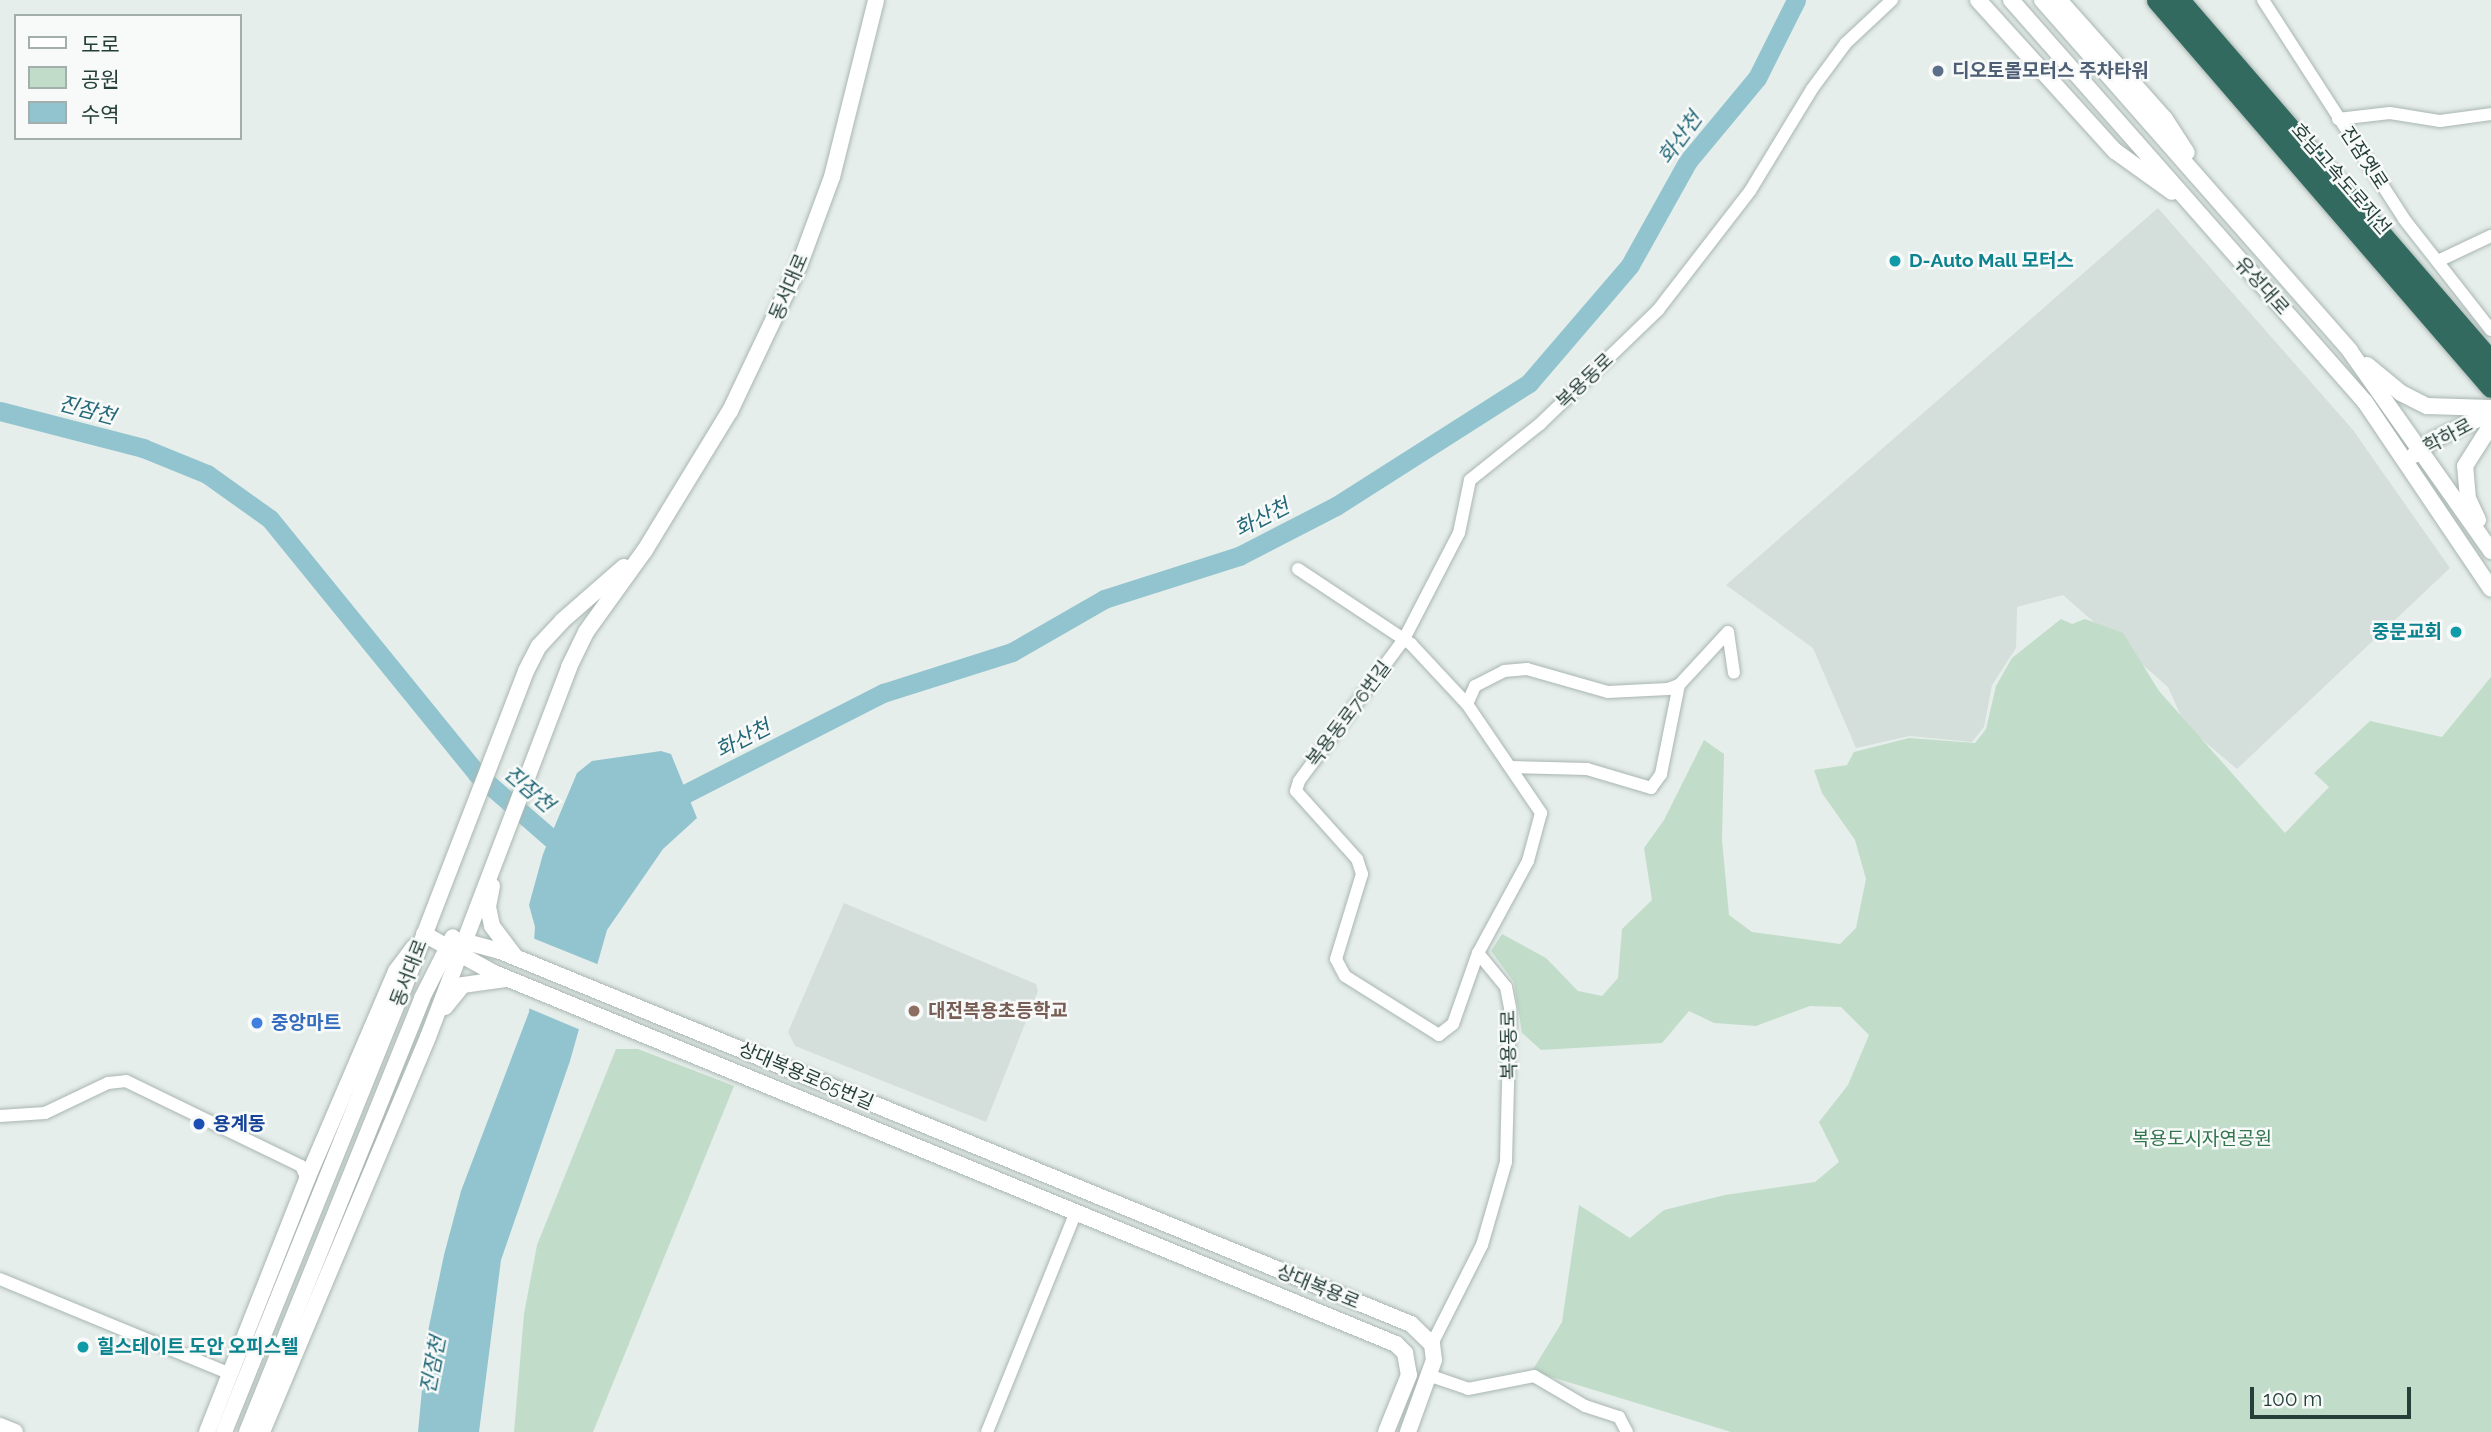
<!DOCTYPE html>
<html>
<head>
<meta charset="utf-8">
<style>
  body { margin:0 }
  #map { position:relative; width:2491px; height:1432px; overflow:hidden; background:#e6eeeb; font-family:Raleway,"Noto Sans KR",sans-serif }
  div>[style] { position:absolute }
  .built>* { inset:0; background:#d4deda }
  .green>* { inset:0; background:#c1ddc9 }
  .water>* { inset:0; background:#92c4cf }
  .pier>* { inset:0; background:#e6eeeb }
  .river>* { height:19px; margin:-9.5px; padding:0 9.5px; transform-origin:9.5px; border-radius:9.5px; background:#92c4cf }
  .roads { filter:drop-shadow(0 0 2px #a9b6b2) drop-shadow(0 0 2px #a9b6b2) }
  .street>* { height:12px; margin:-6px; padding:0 6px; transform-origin:6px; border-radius:6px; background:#fff }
  .secondary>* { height:16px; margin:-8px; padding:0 8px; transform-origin:8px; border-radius:8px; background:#fff }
  .highway>* { height:21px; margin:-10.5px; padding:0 10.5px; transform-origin:10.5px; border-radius:10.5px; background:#336a60 }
  .dots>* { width:19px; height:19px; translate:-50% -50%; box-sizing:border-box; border:4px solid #f7faf9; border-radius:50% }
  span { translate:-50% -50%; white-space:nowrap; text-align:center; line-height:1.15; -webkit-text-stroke:5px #f7faf9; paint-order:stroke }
  .service-label { font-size:19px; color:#4e5e75; font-weight:700 }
  .left { translate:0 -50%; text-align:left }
  .street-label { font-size:19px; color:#263f39 }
  .culture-label { font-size:19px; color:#0d838f; font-weight:700 }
  .right { translate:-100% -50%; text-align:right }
  .education-label { font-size:19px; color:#785e54; font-weight:700 }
  .shop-label { font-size:19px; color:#366cbe; font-weight:700 }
  .transit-label { font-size:19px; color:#164399; font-weight:700 }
  .park-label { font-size:19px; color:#32744d }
  .water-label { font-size:21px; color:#236878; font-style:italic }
  .legend { position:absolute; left:14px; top:14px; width:228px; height:126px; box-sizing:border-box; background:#f7faf9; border:2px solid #a3afac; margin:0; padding:9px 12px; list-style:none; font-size:21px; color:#263f39 }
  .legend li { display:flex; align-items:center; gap:14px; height:35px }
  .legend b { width:35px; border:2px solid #a3afac }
  .scale { position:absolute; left:2250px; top:1387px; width:161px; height:32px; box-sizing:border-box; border:4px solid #263f39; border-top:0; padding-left:9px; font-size:21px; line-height:24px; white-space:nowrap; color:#263f39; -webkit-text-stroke:5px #f7faf9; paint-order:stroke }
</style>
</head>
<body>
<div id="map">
  <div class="built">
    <div style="clip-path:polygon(2158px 208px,2353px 430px,2450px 568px,2237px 769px,2185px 725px,2168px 687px,2063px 595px,2017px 607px,2016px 648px,1992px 685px,1984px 727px,1972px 742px,1910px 736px,1856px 748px,1813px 648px,1726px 585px)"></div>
    <div style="clip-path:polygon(844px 903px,1036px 984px,1038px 991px,986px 1122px,795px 1046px,788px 1032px)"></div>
  </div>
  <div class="green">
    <div style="clip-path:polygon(2061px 619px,2072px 624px,2085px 619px,2123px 633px,2159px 691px,2285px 833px,2329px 787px,2314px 773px,2370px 721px,2442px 737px,2491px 677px,2491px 1432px,1731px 1432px,1532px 1371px,1562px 1322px,1579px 1205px,1630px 1238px,1664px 1210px,1725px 1195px,1815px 1182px,1839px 1162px,1819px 1122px,1848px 1085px,1869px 1035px,1841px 1007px,1810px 1006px,1756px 1026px,1714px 1023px,1689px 1011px,1662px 1043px,1541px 1050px,1522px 1033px,1514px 982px,1491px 951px,1502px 934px,1546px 958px,1578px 991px,1602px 996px,1618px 978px,1622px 929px,1652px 900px,1644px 848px,1664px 820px,1704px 740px,1724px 754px,1722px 840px,1729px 915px,1752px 932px,1840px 944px,1856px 928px,1866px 879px,1855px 840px,1822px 793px,1814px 770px,1847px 765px,1854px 752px,1909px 738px,1975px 743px,1986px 729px,1996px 686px,2012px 658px)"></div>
    <div style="clip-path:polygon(616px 1049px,638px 1049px,734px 1086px,593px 1432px,514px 1432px,524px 1314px,537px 1245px)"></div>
  </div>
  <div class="water">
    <div style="clip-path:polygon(661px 751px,671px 754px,697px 818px,663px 849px,607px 930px,570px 1061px,501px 1260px,479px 1432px,418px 1432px,427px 1336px,444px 1255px,461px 1191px,529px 1012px,535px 927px,529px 905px,543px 854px,577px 773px,592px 761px)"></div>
  </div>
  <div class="pier">
    <div style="clip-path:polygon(530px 937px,602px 966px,583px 1031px,526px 1007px)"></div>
  </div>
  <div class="river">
    <div style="left:0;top:411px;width:148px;rotate:14.5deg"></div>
    <div style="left:143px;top:448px;width:69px;rotate:22.1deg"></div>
    <div style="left:207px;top:474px;width:77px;rotate:35.5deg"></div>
    <div style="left:270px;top:519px;width:328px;rotate:50.9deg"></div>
    <div style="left:477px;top:774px;width:122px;rotate:41deg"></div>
    <div style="left:663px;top:805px;width:247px;rotate:-27deg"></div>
    <div style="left:883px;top:693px;width:135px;rotate:-17.6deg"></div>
    <div style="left:1012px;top:652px;width:106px;rotate:-29.9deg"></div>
    <div style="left:1104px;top:599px;width:142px;rotate:-17.7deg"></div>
    <div style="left:1239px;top:556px;width:109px;rotate:-27.3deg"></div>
    <div style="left:1336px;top:506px;width:229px;rotate:-32.5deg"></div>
    <div style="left:1529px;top:383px;width:155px;rotate:-49.4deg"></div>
    <div style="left:1630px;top:265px;width:119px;rotate:-60.9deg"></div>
    <div style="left:1688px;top:161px;width:108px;rotate:-50.3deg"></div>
    <div style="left:1757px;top:78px;width:87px;rotate:-63.4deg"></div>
  </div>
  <div class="roads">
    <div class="street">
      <div style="left:2263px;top:0;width:260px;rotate:57.2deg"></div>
      <div style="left:2404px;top:219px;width:141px;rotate:51.9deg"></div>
      <div style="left:2338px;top:119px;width:52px;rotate:-6.6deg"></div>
      <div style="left:2390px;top:113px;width:51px;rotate:9.1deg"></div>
      <div style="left:2440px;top:121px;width:51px;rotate:-7.8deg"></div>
      <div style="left:2438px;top:261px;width:59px;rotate:-25.3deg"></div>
      <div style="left:1298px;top:569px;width:136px;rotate:33.6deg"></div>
      <div style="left:1411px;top:644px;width:82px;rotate:47deg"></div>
      <div style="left:1467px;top:704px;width:132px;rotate:55.8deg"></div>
      <div style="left:1541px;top:813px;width:50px;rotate:105.2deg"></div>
      <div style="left:1528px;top:861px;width:105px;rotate:118.5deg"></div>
      <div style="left:1478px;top:953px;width:44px;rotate:50.5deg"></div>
      <div style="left:1506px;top:987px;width:21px;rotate:79deg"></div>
      <div style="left:1510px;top:1008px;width:154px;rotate:91.5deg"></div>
      <div style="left:1506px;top:1162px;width:86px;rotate:106.1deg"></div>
      <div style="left:1482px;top:1245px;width:111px;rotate:116.8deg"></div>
      <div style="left:1467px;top:704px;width:20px;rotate:-66deg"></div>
      <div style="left:1475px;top:686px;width:33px;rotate:-27deg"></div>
      <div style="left:1504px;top:671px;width:23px;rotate:-5deg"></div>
      <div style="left:1527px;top:669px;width:84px;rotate:15.9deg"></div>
      <div style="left:1608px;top:692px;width:60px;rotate:-2.9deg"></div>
      <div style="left:1668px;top:689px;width:12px;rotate:-20deg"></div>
      <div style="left:1679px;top:685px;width:72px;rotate:-47.2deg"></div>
      <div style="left:1728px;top:632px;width:41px;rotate:81.7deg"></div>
      <div style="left:1510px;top:767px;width:77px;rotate:1.5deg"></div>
      <div style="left:1587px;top:769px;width:67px;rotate:16.5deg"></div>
      <div style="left:1651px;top:788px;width:17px;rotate:-54deg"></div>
      <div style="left:1661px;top:774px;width:91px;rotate:-78.6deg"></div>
      <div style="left:1478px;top:953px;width:75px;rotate:109.4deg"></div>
      <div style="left:1453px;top:1024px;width:18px;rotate:142deg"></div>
      <div style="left:1439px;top:1035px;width:111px;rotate:-147.9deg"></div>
      <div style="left:1345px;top:976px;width:19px;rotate:-118deg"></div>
      <div style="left:1336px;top:959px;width:89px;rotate:-73deg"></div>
      <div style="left:1362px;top:874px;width:16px;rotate:-108deg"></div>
      <div style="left:1357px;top:859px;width:91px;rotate:-131.9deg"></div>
      <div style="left:1296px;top:791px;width:10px;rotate:-73deg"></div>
      <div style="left:1299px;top:781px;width:177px;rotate:-53.5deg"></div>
      <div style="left:1404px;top:639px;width:119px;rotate:-62.6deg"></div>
      <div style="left:1459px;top:533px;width:54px;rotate:-78.3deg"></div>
      <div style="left:1470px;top:480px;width:90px;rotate:-38.7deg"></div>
      <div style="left:1540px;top:424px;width:164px;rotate:-44deg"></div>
      <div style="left:1658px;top:310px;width:150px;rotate:-52.3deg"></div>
      <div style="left:1750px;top:191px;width:119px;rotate:-58.7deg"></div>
      <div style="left:1812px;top:89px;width:57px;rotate:-53.5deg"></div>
      <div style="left:1846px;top:43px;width:63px;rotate:-43.1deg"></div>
      <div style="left:0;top:1116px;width:45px;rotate:-3.8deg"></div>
      <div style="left:45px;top:1113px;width:70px;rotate:-25.5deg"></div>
      <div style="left:108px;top:1083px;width:18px;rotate:-6deg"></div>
      <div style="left:126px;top:1081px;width:195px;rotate:25.9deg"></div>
      <div style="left:301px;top:1166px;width:14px;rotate:65deg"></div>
      <div style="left:0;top:1279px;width:250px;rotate:22.4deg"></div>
      <div style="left:1431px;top:1376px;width:39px;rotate:19deg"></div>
      <div style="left:1468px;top:1389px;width:67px;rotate:-11.1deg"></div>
      <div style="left:1534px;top:1376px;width:59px;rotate:30.5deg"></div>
      <div style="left:1585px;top:1406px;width:36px;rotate:18deg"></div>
      <div style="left:1619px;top:1417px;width:17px;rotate:62deg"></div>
      <div style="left:987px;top:1432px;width:237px;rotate:-68deg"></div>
    </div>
    <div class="secondary">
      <div style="left:1978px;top:0;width:204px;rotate:47.8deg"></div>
      <div style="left:2115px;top:151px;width:70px;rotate:35.7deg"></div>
      <div style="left:2011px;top:0;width:536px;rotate:48.63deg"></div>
      <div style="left:2365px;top:402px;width:225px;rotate:56deg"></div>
      <div style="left:2042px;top:0;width:467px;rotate:48.7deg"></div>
      <div style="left:2350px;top:351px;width:245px;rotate:54.8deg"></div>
      <div style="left:2059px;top:0;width:159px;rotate:48.3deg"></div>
      <div style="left:2165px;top:119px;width:40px;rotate:57.1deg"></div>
      <div style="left:2367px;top:365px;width:44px;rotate:39.5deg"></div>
      <div style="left:2401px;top:393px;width:29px;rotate:27deg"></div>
      <div style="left:2427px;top:406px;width:64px;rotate:1.8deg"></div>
      <div style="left:2414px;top:455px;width:24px;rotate:-38deg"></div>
      <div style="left:2433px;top:440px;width:64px;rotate:-25deg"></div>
      <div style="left:2478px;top:520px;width:23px;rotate:-115deg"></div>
      <div style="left:2468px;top:499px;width:33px;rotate:-95deg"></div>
      <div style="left:2465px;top:466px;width:49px;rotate:-57.6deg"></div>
      <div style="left:492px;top:886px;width:21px;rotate:101deg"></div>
      <div style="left:488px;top:907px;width:19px;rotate:78deg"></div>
      <div style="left:492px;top:926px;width:38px;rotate:53deg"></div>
      <div style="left:424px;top:934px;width:80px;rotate:29.1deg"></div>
      <div style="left:494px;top:973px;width:975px;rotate:22.36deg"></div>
      <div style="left:1396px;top:1344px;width:13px;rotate:45deg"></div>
      <div style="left:1405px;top:1353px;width:22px;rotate:80deg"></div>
      <div style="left:1409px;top:1375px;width:61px;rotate:112deg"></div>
      <div style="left:447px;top:944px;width:23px;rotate:-2deg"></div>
      <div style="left:470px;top:943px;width:31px;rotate:15deg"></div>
      <div style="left:500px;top:951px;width:984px;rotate:22.27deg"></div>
      <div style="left:1411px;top:1324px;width:29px;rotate:44deg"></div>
      <div style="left:1432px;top:1344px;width:16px;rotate:83deg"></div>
      <div style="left:1434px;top:1360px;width:77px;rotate:109.9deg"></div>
      <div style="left:445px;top:1007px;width:28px;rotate:-51deg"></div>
      <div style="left:463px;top:985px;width:42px;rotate:-8.1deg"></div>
      <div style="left:0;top:1426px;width:16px;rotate:22deg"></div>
      <div style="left:207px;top:1432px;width:272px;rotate:-68.4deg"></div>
      <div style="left:307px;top:1179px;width:226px;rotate:-66.8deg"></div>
      <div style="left:396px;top:971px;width:30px;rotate:-53deg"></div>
      <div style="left:224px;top:1432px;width:477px;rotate:-68deg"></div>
      <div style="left:403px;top:990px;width:342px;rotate:-68.9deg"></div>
      <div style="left:526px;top:671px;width:28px;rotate:-63deg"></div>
      <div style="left:539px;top:646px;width:34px;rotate:-47deg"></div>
      <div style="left:562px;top:621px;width:82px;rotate:-41.1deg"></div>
      <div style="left:247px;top:1432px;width:468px;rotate:-68deg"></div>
      <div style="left:422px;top:998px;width:68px;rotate:-63.1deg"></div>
      <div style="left:262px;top:1432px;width:428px;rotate:-67.2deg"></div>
      <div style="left:428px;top:1037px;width:396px;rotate:-69.1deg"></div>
      <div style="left:569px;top:667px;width:39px;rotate:-64deg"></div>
      <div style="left:586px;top:632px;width:101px;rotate:-54.3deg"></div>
      <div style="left:645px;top:550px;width:163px;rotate:-58.6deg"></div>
      <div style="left:730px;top:411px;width:161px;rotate:-64.6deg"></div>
      <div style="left:799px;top:266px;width:95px;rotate:-69.7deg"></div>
      <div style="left:832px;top:177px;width:182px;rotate:-76deg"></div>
    </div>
    <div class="highway">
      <div style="left:2157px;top:0;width:511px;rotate:49.2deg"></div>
      <div style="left:2179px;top:0;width:477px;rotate:49.2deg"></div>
    </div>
  </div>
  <div class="dots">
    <div style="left:1938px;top:71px;background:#5c6f8a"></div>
    <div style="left:1895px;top:261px;background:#0f9aa8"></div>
    <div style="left:2456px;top:632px;background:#0f9aa8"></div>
    <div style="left:914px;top:1011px;background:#8d6e63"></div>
    <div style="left:257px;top:1023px;background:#3f7fe0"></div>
    <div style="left:199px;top:1124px;background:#1a4fb4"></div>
    <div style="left:83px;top:1347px;background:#0f9aa8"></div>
  </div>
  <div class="service-label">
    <span class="left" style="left:1952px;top:71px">디오토몰모터스 주차타워</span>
  </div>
  <div class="street-label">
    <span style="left:2364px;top:158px;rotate:57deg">진잠옛로</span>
    <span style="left:2341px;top:179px;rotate:49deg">호남고속도로지선</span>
    <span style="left:2262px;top:286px;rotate:48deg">유성대로</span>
    <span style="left:789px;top:287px;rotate:-67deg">동서대로</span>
    <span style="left:1585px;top:381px;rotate:-44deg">복용동로</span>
    <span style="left:2448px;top:436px;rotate:-28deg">학하로</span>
    <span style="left:1349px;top:714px;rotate:-53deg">복용동로76번길</span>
    <span style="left:409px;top:973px;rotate:-69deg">동서대로</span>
    <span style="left:1509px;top:1045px;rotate:-91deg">복용동로</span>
    <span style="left:806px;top:1076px;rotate:23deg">상대복용로65번길</span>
    <span style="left:1318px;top:1287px;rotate:22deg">상대복용로</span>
  </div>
  <div class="culture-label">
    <span class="left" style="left:1909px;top:261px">D-Auto Mall 모터스</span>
    <span class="right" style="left:2442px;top:632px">중문교회</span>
    <span class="left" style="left:97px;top:1347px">힐스테이트 도안 오피스텔</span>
  </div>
  <div class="education-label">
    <span class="left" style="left:928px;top:1011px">대전복용초등학교</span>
  </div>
  <div class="shop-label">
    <span class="left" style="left:271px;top:1023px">중앙마트</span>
  </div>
  <div class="transit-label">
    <span class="left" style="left:213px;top:1124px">용계동</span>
  </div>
  <div class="park-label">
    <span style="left:2202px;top:1139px">복용도시자연공원</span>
  </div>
  <div class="water-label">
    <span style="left:1680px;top:138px;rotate:-54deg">화산천</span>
    <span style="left:87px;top:410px;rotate:15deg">진잠천</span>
    <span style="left:1262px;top:518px;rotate:-27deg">화산천</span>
    <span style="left:743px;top:739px;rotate:-27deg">화산천</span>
    <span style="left:529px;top:789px;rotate:41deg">진잠천</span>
    <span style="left:433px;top:1365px;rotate:-79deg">진잠천</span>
  </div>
  <ul class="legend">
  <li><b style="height:9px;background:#fff"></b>도로</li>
  <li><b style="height:19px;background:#c1ddc9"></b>공원</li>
  <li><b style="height:19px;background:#92c4cf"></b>수역</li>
  </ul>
  <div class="scale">100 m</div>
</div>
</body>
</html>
